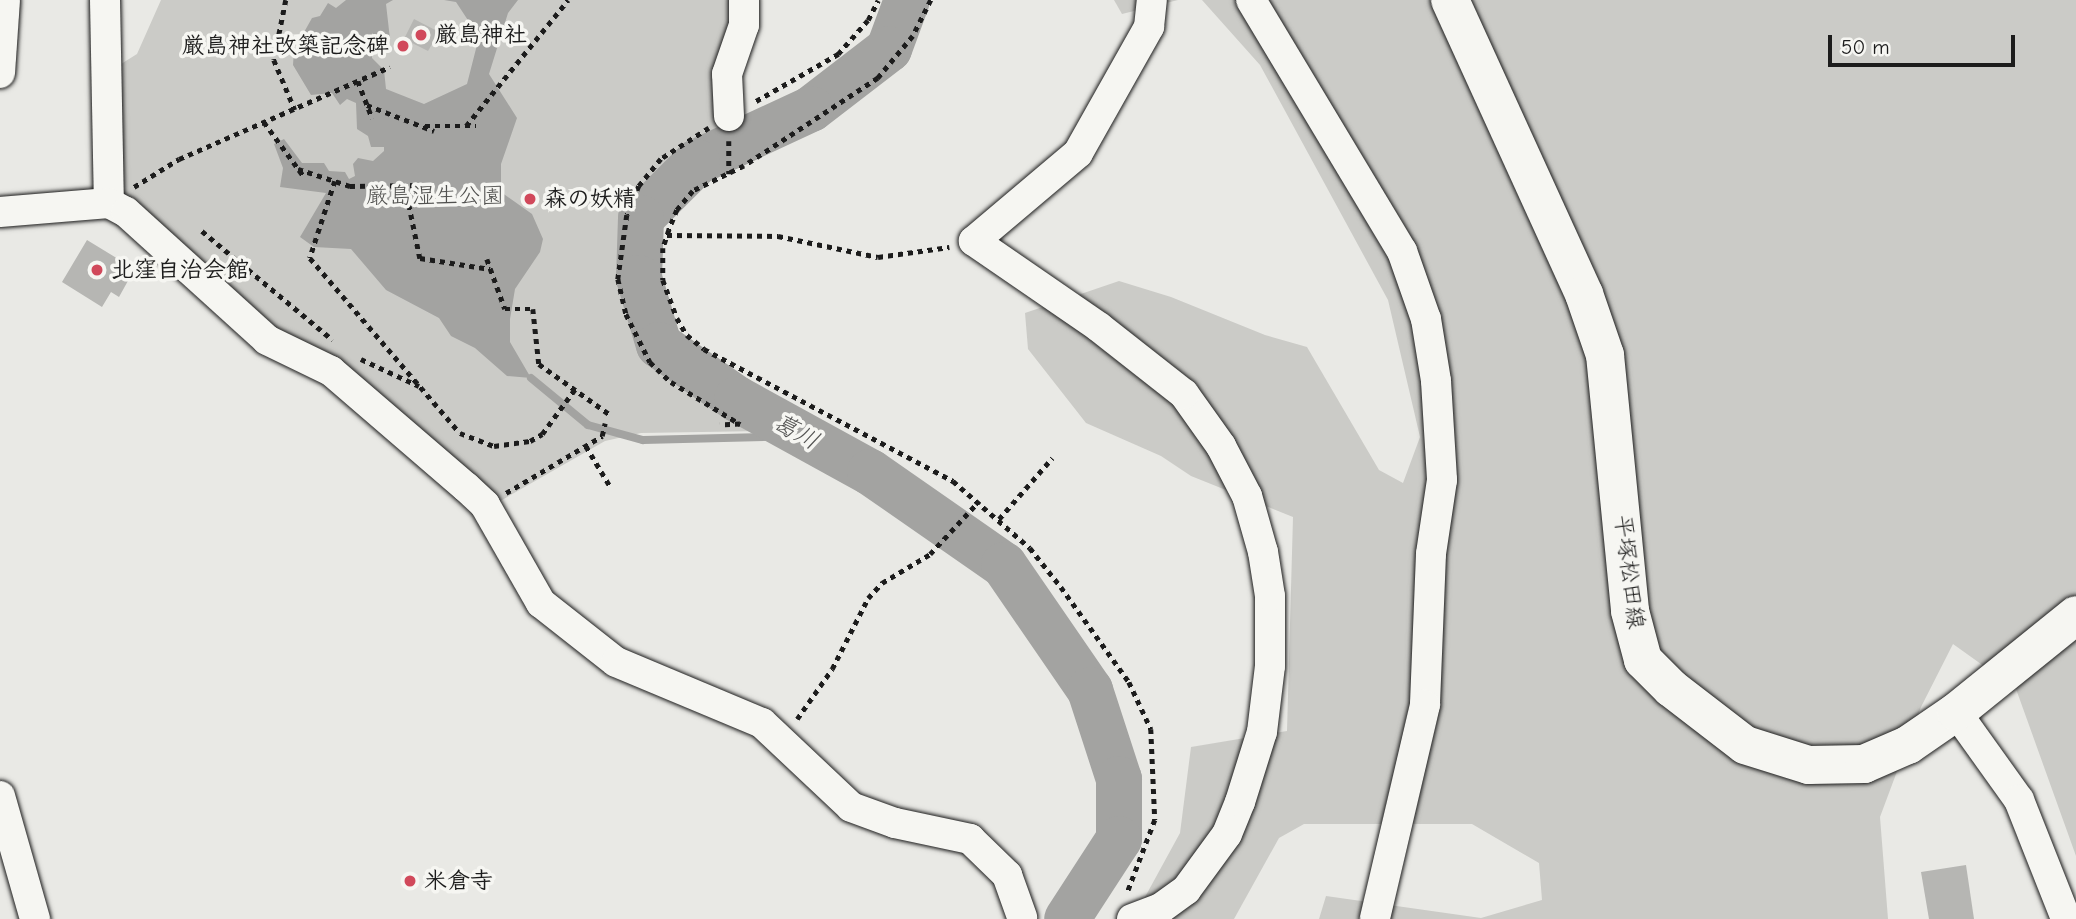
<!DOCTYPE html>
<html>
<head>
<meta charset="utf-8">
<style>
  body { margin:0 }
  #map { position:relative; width:2076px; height:919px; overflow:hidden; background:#e9e9e5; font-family:"Comic Neue","Klee One",sans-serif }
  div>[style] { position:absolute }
  .green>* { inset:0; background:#cbcbc7 }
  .water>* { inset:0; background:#a3a3a1 }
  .stream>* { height:8px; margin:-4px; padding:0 4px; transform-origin:4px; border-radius:4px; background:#a3a3a1 }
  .river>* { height:46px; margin:-23px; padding:0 23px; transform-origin:23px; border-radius:23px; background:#a3a3a1 }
  .building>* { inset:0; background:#b6b6b3 }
  .path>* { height:4.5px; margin-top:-2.25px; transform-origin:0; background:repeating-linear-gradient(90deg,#1c1c1c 0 5px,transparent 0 10px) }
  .roads { filter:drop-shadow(0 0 2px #1c1c1c) drop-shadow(0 0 2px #1c1c1c) }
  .minor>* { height:30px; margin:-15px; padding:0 15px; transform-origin:15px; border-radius:15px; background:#f6f6f2 }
  .major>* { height:38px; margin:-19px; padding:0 19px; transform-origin:19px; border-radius:19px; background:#f6f6f2 }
  .dots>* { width:19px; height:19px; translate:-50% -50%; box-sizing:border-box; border:4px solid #f6f6f2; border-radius:50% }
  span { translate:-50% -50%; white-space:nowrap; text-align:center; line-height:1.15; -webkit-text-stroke:7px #f6f6f2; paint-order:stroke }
  .poi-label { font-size:23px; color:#1c1c1c; font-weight:700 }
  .left { translate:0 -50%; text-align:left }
  .right { translate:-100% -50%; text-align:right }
  .park-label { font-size:23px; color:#51514f }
  .street-label { font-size:23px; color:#1c1c1c }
  .water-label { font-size:24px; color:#525251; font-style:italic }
  .scale { position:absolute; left:1828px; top:35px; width:187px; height:32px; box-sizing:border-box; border:4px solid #1c1c1c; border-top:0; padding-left:9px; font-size:21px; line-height:24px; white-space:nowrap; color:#1c1c1c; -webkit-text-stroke:5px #f6f6f2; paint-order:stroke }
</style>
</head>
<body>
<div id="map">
  <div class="green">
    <div style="clip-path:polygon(161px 0,737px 0,722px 126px,669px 163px,650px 188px,631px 226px,625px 260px,626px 296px,654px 360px,675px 381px,762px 431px,641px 433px,605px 441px,495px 504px,294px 346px,118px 188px,121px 64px,137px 54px)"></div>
    <div style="clip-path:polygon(1114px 0,1178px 0,1122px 14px)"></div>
    <div style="clip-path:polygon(1202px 0,2076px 0,2076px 856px,2016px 689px,1953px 644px,1921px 707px,1880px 817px,1888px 919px,1319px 919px,1326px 896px,1481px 918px,1542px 900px,1539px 863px,1472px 824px,1304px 824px,1279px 838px,1234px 919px,1133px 919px,1180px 833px,1191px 747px,1287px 731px,1293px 517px,1191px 476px,1161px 456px,1086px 423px,1028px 349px,1025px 313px,1119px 281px,1171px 297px,1265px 335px,1307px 347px,1379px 470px,1403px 483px,1420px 437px,1388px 300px,1260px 65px)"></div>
  </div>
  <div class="water">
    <div style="clip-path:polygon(346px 0,393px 0,386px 4px,390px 39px,372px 46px,372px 58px,384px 70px,386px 89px,424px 104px,467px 84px,479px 37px,456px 2px,444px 0,518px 0,508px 13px,489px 74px,517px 118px,501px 164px,501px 192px,532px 214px,543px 239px,540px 252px,515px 289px,510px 319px,510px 342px,531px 378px,507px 376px,475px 348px,451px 336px,439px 318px,386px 290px,351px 249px,314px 247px,300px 237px,326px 193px,280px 187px,283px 168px,274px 144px,284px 139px,302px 163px,324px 163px,329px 171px,345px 172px,349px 179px,355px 176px,353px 164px,358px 158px,373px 161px,384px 151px,384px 147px,371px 147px,368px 136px,357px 129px,356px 103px,347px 99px,340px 105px,332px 93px,311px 95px,293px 65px,294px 50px,312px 18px,320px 16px,328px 3px,336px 8px)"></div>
  </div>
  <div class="stream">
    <div style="left:531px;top:378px;width:74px;rotate:39.5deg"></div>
    <div style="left:588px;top:425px;width:57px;rotate:15.3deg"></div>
    <div style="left:643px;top:440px;width:162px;rotate:-1.4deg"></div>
  </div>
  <div class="river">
    <div style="left:907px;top:0;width:52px;rotate:110.2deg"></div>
    <div style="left:889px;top:49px;width:98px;rotate:142.4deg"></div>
    <div style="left:811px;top:109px;width:126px;rotate:155.1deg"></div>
    <div style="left:697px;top:162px;width:79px;rotate:135deg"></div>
    <div style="left:641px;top:218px;width:60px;rotate:91.9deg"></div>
    <div style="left:639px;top:278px;width:70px;rotate:73.4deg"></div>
    <div style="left:659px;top:345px;width:95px;rotate:34.7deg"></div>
    <div style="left:737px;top:399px;width:152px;rotate:28.8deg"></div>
    <div style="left:870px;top:472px;width:163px;rotate:34.8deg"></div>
    <div style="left:1004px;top:565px;width:152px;rotate:55.5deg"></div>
    <div style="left:1090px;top:690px;width:94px;rotate:72deg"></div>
    <div style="left:1119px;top:779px;width:60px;rotate:90deg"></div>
    <div style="left:1119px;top:839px;width:95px;rotate:123deg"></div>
  </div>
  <div class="building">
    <div style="clip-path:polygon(414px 19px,439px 32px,428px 51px,404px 39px)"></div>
    <div style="clip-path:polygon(87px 240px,128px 265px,122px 275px,129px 279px,119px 297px,111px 292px,102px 307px,62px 282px)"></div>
    <div style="clip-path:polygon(1966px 865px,1974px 919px,1929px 919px,1921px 872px)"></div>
  </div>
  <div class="path">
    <div style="left:286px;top:0;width:61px;rotate:101.3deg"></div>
    <div style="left:274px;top:60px;width:54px;rotate:67.2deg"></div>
    <div style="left:931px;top:0;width:40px;rotate:116.6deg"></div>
    <div style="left:913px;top:36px;width:55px;rotate:129.8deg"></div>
    <div style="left:878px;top:78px;width:160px;rotate:146.7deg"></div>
    <div style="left:744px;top:166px;width:57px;rotate:153.9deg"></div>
    <div style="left:693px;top:191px;width:25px;rotate:130deg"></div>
    <div style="left:677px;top:210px;width:22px;rotate:112deg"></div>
    <div style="left:669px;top:230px;width:19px;rotate:108deg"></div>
    <div style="left:663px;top:248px;width:32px;rotate:90deg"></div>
    <div style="left:663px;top:280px;width:40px;rotate:69.8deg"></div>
    <div style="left:677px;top:318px;width:20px;rotate:60deg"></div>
    <div style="left:687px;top:335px;width:22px;rotate:39deg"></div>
    <div style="left:704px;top:349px;width:282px;rotate:27.9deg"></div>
    <div style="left:953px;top:481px;width:102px;rotate:41deg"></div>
    <div style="left:1030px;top:548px;width:50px;rotate:51.5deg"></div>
    <div style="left:1061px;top:587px;width:117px;rotate:54.4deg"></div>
    <div style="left:1129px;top:682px;width:52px;rotate:64.9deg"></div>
    <div style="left:1151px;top:729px;width:91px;rotate:87.5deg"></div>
    <div style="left:1155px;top:820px;width:76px;rotate:110.8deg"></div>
    <div style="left:358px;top:81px;width:40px;rotate:69deg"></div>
    <div style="left:756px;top:101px;width:95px;rotate:-29.8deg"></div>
    <div style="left:838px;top:54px;width:45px;rotate:-48.6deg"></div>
    <div style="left:868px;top:20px;width:22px;rotate:-63deg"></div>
    <div style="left:367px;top:105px;width:72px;rotate:21.2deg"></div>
    <div style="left:264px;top:122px;width:69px;rotate:53.8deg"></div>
    <div style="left:425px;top:126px;width:51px"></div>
    <div style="left:466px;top:126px;width:162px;rotate:-51deg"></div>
    <div style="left:709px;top:128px;width:57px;rotate:147.1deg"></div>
    <div style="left:661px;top:159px;width:35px;rotate:129deg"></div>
    <div style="left:639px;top:186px;width:31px;rotate:112deg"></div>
    <div style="left:627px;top:215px;width:65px;rotate:98deg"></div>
    <div style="left:618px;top:279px;width:36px;rotate:77deg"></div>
    <div style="left:626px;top:314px;width:54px;rotate:63.4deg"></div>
    <div style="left:650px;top:362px;width:29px;rotate:44deg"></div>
    <div style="left:671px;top:382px;width:81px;rotate:31.3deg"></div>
    <div style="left:740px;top:424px;width:20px;rotate:177deg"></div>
    <div style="left:729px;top:141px;width:33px;rotate:90deg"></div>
    <div style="left:298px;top:169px;width:55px;rotate:18.1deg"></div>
    <div style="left:350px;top:186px;width:71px;rotate:-0.8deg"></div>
    <div style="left:335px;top:181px;width:81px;rotate:108deg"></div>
    <div style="left:310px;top:258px;width:230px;rotate:49.4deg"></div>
    <div style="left:460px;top:433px;width:36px;rotate:21deg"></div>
    <div style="left:494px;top:446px;width:36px;rotate:-8deg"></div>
    <div style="left:530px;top:441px;width:14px;rotate:-30deg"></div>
    <div style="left:542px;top:434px;width:56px;rotate:-53.7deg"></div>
    <div style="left:405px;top:185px;width:75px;rotate:78.4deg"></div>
    <div style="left:420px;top:258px;width:71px;rotate:8.9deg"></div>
    <div style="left:134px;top:187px;width:53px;rotate:-31.9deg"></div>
    <div style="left:179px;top:159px;width:230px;rotate:-23.6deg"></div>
    <div style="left:202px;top:231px;width:170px;rotate:39.8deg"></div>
    <div style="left:667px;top:235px;width:111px;rotate:0.5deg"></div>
    <div style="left:778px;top:236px;width:102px;rotate:11.9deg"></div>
    <div style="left:878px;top:257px;width:72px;rotate:-8deg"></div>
    <div style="left:487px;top:259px;width:53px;rotate:70.2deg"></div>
    <div style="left:505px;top:309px;width:28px"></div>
    <div style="left:533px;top:309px;width:55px;rotate:83.8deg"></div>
    <div style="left:539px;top:364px;width:86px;rotate:35.5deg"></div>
    <div style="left:361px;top:359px;width:64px;rotate:25deg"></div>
    <div style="left:586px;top:446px;width:47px;rotate:59deg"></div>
    <div style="left:506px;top:493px;width:112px;rotate:-30.7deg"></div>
    <div style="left:602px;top:436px;width:13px;rotate:-77deg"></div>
    <div style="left:999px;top:519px;width:81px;rotate:-49deg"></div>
    <div style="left:797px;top:719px;width:61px;rotate:-55deg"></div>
    <div style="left:832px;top:669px;width:80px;rotate:-63.1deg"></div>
    <div style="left:868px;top:598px;width:21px;rotate:-47deg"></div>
    <div style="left:882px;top:583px;width:56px;rotate:-31.1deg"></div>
    <div style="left:930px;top:554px;width:72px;rotate:-47.2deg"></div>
  </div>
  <div class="roads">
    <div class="minor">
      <div style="left:105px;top:0;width:203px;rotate:88.9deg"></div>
      <div style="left:1251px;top:0;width:293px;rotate:59deg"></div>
      <div style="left:1402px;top:251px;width:72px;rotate:70.6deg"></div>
      <div style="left:1426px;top:319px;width:63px;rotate:80.8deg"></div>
      <div style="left:1436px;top:381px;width:99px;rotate:86.5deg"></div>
      <div style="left:1442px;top:480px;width:75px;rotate:98.5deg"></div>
      <div style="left:1431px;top:554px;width:151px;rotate:92.3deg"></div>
      <div style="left:1425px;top:705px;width:220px;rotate:103.2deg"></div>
      <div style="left:0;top:73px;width:73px;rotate:-86.1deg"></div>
      <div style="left:729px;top:116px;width:42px;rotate:-92.7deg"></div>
      <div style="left:727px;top:74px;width:52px;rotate:-70.9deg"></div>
      <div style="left:744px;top:25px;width:25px;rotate:-90deg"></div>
      <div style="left:0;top:212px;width:109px;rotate:-4.7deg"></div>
      <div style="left:109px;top:203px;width:19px;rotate:28deg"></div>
      <div style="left:126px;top:212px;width:190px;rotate:42.2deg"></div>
      <div style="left:267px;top:340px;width:71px;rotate:25.8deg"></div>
      <div style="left:331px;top:371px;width:178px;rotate:40.7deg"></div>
      <div style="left:466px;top:487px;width:26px;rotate:43deg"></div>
      <div style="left:485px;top:505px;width:113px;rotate:60.3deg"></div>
      <div style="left:541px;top:603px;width:95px;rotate:38.2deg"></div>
      <div style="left:616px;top:662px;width:158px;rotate:22.7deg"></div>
      <div style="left:762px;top:723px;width:122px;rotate:43.3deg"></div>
      <div style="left:851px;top:807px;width:47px;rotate:20deg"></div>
      <div style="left:895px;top:823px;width:77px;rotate:12deg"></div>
      <div style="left:970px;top:839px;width:52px;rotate:44.2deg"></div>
      <div style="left:1007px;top:875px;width:45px;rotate:70.3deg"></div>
      <div style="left:1956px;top:712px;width:108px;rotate:54.4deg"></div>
      <div style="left:2019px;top:800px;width:128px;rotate:68.4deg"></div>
      <div style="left:0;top:796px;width:128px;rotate:74.1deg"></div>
      <div style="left:1132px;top:919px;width:31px;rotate:-21deg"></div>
      <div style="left:1161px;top:908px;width:31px;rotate:-36deg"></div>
      <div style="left:1186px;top:890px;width:69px;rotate:-53.8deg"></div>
      <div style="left:1227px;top:834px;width:35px;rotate:-68deg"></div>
      <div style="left:1240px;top:802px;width:73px;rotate:-72.6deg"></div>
      <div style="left:1262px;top:732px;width:66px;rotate:-83.1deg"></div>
      <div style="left:1270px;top:666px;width:70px;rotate:-90deg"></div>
      <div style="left:1270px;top:596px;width:45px;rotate:-99deg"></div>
      <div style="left:1263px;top:552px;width:58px;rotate:-105.9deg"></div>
      <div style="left:1247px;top:496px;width:56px;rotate:-117.5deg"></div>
      <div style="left:1221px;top:446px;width:64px;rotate:-125.4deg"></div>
      <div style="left:1184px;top:394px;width:108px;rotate:-141.8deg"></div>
      <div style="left:1099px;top:327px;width:152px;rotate:-145.5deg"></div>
      <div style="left:974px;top:241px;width:136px;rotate:-40.2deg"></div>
      <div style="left:1078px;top:153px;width:145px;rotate:-60.6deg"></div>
      <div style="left:1149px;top:27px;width:27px;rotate:-84deg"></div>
    </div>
    <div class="major">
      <div style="left:1450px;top:0;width:323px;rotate:65.5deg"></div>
      <div style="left:1584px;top:294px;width:65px;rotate:71deg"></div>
      <div style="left:1605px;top:355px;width:257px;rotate:84.4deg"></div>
      <div style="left:1630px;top:611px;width:51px;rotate:75.1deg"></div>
      <div style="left:1643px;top:660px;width:40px;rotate:45deg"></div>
      <div style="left:1671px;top:688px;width:93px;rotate:37.6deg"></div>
      <div style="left:1745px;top:745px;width:67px;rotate:17.4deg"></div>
      <div style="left:1809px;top:765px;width:55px;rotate:-1deg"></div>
      <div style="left:1864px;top:764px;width:48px;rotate:-23.4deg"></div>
      <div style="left:1908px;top:745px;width:58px;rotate:-34.5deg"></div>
      <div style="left:1956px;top:712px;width:154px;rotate:-38.9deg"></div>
    </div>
  </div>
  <div class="dots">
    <div style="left:421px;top:35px;background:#d1495b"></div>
    <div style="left:403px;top:46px;background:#d1495b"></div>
    <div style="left:530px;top:199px;background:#d1495b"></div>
    <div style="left:97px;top:270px;background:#d1495b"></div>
    <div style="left:410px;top:881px;background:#d1495b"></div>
  </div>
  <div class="poi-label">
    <span class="left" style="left:435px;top:35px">厳島神社</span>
    <span class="right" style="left:389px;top:46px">厳島神社改築記念碑</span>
    <span class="left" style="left:544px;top:199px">森の妖精</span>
    <span class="left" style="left:111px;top:270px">北窪自治会館</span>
    <span class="left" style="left:424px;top:881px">米倉寺</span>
  </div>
  <div class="park-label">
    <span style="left:435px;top:196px">厳島湿生公園</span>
  </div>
  <div class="street-label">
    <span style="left:1629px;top:572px;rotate:83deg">平塚松田線</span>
  </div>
  <div class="water-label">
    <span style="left:796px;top:432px;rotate:29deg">葛川</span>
  </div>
  <div class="scale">50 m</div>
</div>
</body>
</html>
